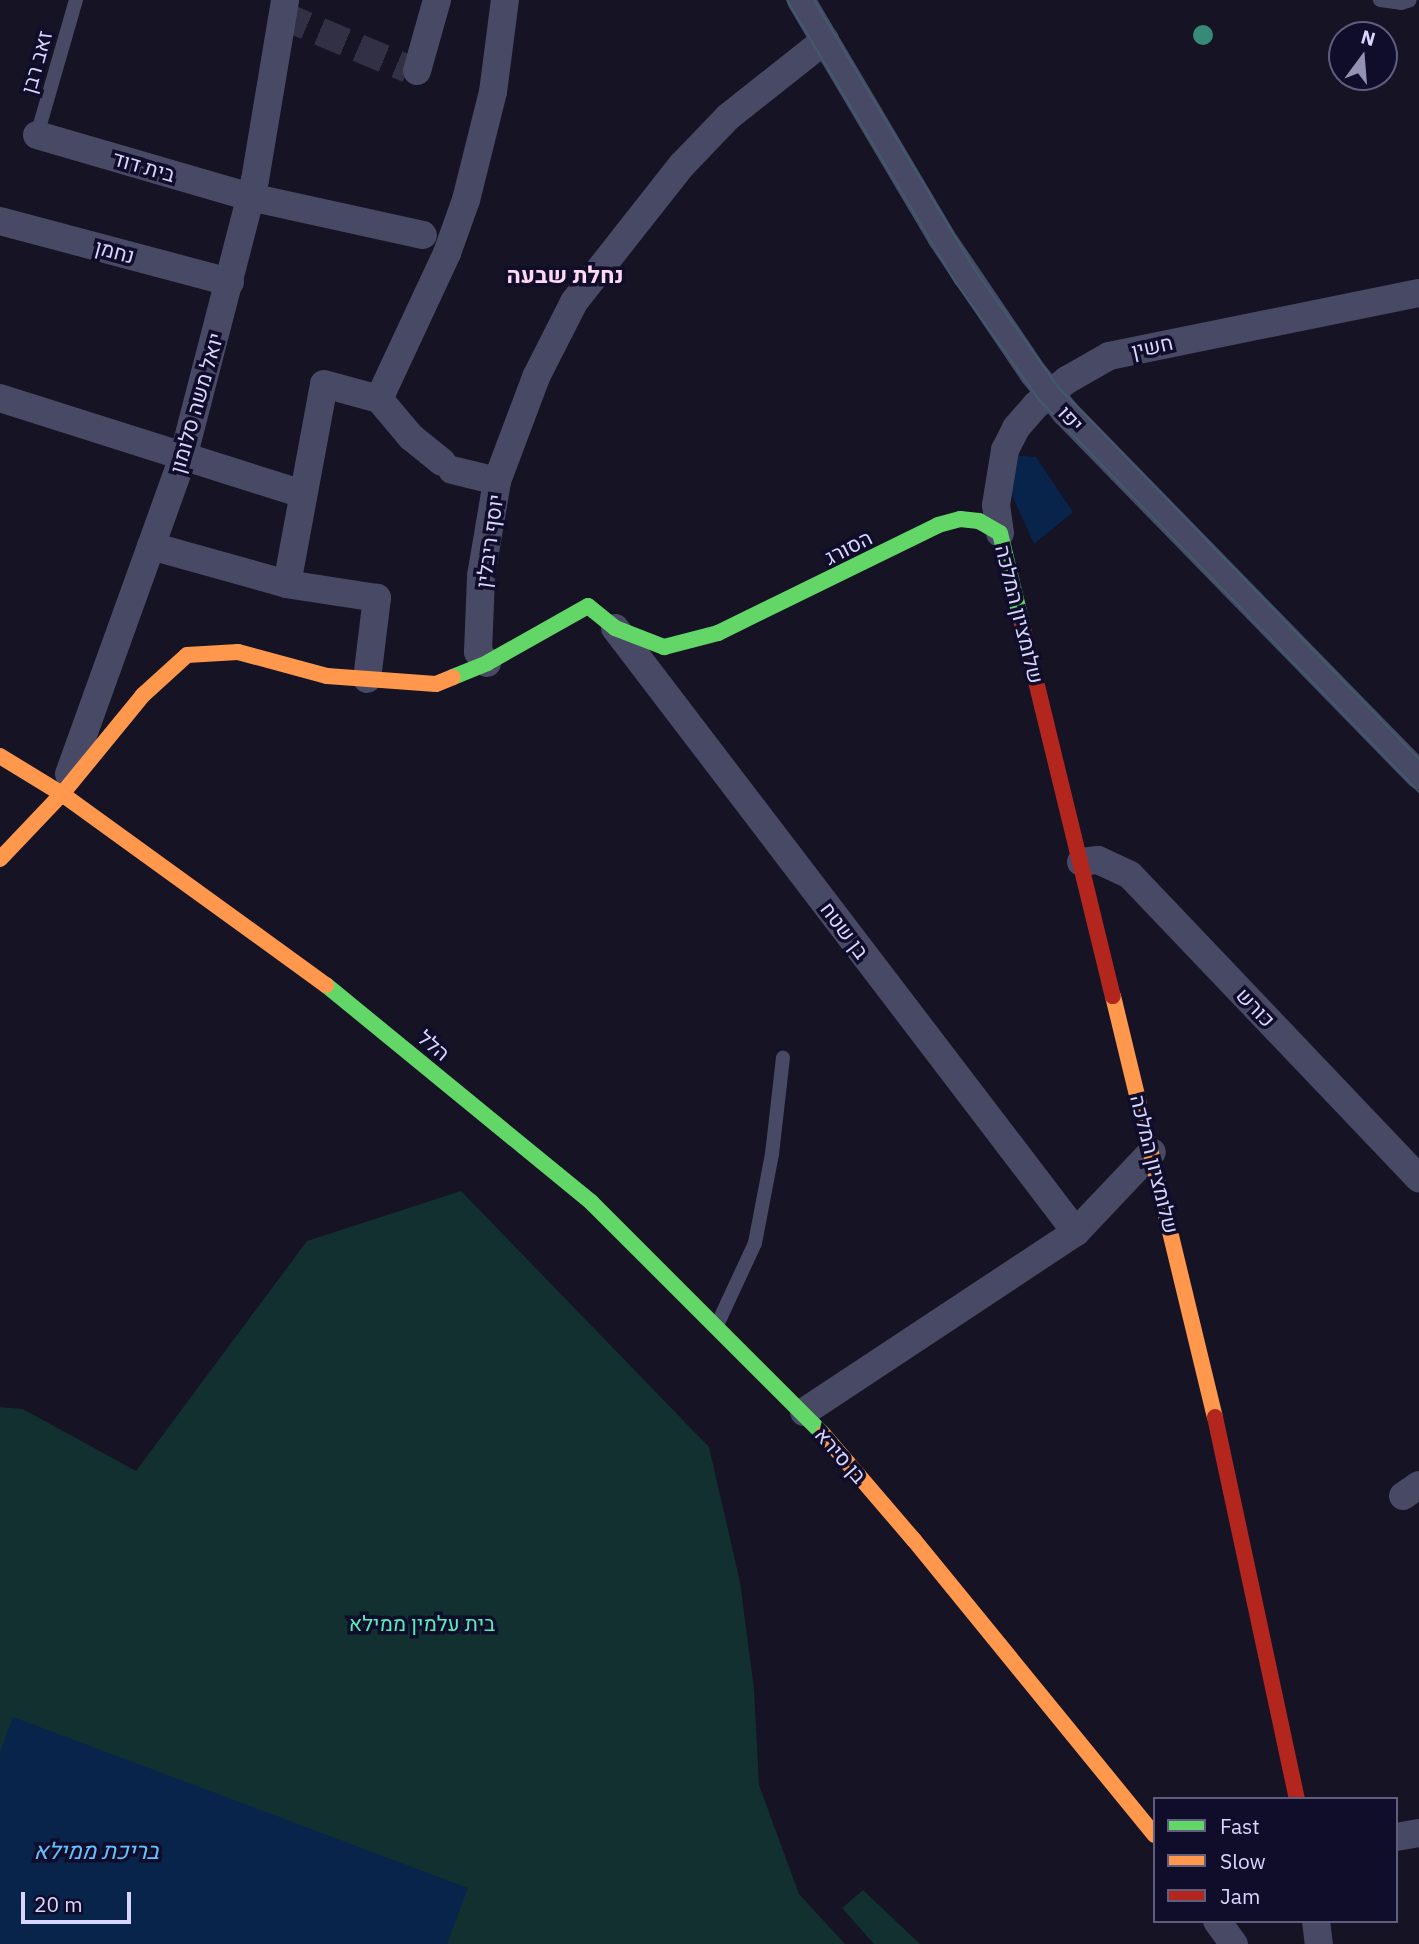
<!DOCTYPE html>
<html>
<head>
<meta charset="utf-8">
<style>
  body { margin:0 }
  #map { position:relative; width:1419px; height:1944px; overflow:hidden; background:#151324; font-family:"IBM Plex Sans",Heebo,sans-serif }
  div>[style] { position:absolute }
  .green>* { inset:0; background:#11302f }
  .water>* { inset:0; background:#08244b }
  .street-tunnel>* { height:28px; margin-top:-14px; transform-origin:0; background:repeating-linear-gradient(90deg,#323045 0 28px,transparent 0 42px) }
  .lane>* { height:14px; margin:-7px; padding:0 7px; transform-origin:7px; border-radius:7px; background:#484965 }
  .street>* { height:28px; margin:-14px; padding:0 14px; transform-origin:14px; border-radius:14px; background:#484965 }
  .fast>* { height:16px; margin:-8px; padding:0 8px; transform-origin:8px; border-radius:8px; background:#63d668 }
  .slow>* { height:16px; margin:-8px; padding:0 8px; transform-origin:8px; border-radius:8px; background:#ff974d }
  .jam>* { height:16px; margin:-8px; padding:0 8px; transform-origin:8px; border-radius:8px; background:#b3261e }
  .tram>* { height:2px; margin:-1px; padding:0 1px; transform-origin:1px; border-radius:1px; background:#415a6d }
  .trees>* { width:20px; height:20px; margin:-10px; border-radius:50%; background:#388a78 }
  span { translate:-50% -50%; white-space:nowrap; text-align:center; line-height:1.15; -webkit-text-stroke:7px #100d2a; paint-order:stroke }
  .street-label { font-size:21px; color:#d8d6ff }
  .park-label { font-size:21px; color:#55ecbd }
  .neighbourhood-label { font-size:23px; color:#ffd8f3; font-weight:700 }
  .water-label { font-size:23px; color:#64c1ff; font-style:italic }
  .legend { position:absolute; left:1153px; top:1797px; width:245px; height:126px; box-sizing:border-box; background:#100d2a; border:2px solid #605d7f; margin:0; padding:9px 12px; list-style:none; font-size:21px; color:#d8d6ff }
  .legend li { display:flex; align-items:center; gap:14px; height:35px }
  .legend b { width:35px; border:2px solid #605d7f }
  .north { position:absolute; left:1328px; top:21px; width:70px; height:70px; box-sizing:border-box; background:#100d2a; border:2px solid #605d7f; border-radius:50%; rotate:16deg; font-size:19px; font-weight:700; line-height:28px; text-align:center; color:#d8d6ff }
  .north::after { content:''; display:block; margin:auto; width:24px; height:32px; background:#9492b2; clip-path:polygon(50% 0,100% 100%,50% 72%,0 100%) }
  .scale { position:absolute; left:21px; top:1892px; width:110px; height:32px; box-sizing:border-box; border:4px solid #d8d6ff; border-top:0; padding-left:9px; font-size:21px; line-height:24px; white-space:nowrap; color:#d8d6ff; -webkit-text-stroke:5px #100d2a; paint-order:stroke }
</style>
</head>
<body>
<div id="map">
  <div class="green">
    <div style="clip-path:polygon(461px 1191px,709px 1447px,740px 1582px,754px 1689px,759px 1785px,799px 1894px,845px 1944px,0 1944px,0 1407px,23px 1409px,136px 1471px,307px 1241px)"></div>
    <div style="clip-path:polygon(863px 1890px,920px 1944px,874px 1944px,842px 1908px)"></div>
  </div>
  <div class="water">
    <div style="clip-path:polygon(993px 453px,1036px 457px,1073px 512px,1034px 544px)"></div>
    <div style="clip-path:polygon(13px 1717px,468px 1888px,447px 1944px,0 1944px,0 1752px)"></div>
  </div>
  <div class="street-tunnel">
    <div style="left:281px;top:15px;width:138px;rotate:23deg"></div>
  </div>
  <div class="lane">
    <div style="left:1380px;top:0;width:21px;rotate:8deg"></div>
    <div style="left:1401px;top:3px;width:9px;rotate:-18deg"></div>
    <div style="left:37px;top:135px;width:141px;rotate:-73.9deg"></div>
    <div style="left:717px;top:1325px;width:90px;rotate:-65.1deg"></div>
    <div style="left:755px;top:1243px;width:91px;rotate:-79.2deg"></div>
    <div style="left:772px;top:1154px;width:97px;rotate:-83.5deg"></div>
  </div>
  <div class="street">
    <div style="left:801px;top:0;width:275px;rotate:59.4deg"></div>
    <div style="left:941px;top:237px;width:164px;rotate:55.9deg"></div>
    <div style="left:1033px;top:373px;width:52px;rotate:50.5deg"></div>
    <div style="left:1066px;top:413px;width:506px;rotate:45.72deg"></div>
    <div style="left:417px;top:71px;width:74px;rotate:-74.3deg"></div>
    <div style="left:37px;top:135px;width:222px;rotate:16.2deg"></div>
    <div style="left:250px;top:197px;width:177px;rotate:12.4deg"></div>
    <div style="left:0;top:221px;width:238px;rotate:14.9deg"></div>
    <div style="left:0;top:398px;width:318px;rotate:17.6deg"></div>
    <div style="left:442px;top:462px;width:40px;rotate:-141deg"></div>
    <div style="left:411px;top:437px;width:50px;rotate:-130.1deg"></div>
    <div style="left:379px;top:399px;width:161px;rotate:-65deg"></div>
    <div style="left:447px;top:253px;width:56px;rotate:-70.3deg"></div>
    <div style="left:466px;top:200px;width:111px;rotate:-76deg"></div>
    <div style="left:493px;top:92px;width:93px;rotate:-82.6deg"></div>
    <div style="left:452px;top:470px;width:46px;rotate:13.7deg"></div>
    <div style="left:1000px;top:533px;width:28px;rotate:-98deg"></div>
    <div style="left:996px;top:505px;width:56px;rotate:-80.7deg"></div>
    <div style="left:1005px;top:450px;width:25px;rotate:-63deg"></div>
    <div style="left:1016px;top:428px;width:30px;rotate:-49deg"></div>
    <div style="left:1036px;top:405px;width:40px;rotate:-39deg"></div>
    <div style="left:1067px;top:380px;width:48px;rotate:-29.7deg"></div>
    <div style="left:1109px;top:356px;width:316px;rotate:-11.5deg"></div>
    <div style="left:151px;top:546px;width:141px;rotate:15.6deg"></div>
    <div style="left:615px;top:628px;width:760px;rotate:52.65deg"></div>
    <div style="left:487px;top:663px;width:14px;rotate:-129deg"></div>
    <div style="left:478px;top:652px;width:76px;rotate:-87.7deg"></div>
    <div style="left:481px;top:576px;width:96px;rotate:-80.4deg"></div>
    <div style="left:497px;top:481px;width:111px;rotate:-69.4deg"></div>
    <div style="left:536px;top:377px;width:84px;rotate:-63.1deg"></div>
    <div style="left:574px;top:302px;width:174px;rotate:-51.8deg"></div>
    <div style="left:682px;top:165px;width:66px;rotate:-46.2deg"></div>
    <div style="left:728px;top:117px;width:124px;rotate:-38.4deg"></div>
    <div style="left:367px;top:679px;width:82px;rotate:-83deg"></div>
    <div style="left:377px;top:598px;width:91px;rotate:-171.2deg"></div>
    <div style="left:287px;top:584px;width:203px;rotate:-79.5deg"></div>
    <div style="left:324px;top:384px;width:57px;rotate:15.3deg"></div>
    <div style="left:69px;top:774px;width:340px;rotate:-70.2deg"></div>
    <div style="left:184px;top:454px;width:283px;rotate:-75.5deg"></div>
    <div style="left:255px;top:180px;width:182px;rotate:-80.5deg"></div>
    <div style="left:1081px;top:862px;width:17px;rotate:-7deg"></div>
    <div style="left:1098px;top:860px;width:35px;rotate:25deg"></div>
    <div style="left:1130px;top:875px;width:419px;rotate:46.4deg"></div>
    <div style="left:804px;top:1412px;width:326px;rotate:-33.5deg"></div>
    <div style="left:1076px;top:1232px;width:110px;rotate:-46.5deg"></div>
    <div style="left:1403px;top:1496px;width:19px;rotate:-35deg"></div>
    <div style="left:1396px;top:1837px;width:23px;rotate:-10deg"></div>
    <div style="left:1217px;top:1921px;width:29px;rotate:54deg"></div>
    <div style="left:1316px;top:1921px;width:23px;rotate:83deg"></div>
  </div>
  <div class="fast">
    <div style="left:453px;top:677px;width:37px;rotate:-22deg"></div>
    <div style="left:487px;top:663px;width:116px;rotate:-29.4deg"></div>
    <div style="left:588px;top:606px;width:35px;rotate:39deg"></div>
    <div style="left:615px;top:628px;width:53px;rotate:21.2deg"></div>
    <div style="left:664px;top:647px;width:56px;rotate:-14.5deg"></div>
    <div style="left:718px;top:633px;width:245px;rotate:-26.1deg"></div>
    <div style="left:938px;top:525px;width:23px;rotate:-15deg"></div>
    <div style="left:960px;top:519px;width:19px;rotate:6deg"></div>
    <div style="left:979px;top:521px;width:24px;rotate:30deg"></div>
    <div style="left:1000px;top:533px;width:94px;rotate:76.4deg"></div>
    <div style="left:326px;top:985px;width:343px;rotate:39.3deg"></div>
    <div style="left:591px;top:1202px;width:328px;rotate:45deg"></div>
  </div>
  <div class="slow">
    <div style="left:0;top:756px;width:73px;rotate:31.5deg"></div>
    <div style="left:62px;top:794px;width:326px;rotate:35.9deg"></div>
    <div style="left:0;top:859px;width:90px;rotate:-46.4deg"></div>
    <div style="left:62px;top:794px;width:128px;rotate:-50.7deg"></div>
    <div style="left:143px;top:695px;width:59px;rotate:-42.3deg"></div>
    <div style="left:187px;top:655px;width:51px;rotate:-3.4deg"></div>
    <div style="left:238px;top:652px;width:92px;rotate:15.1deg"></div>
    <div style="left:327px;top:676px;width:109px;rotate:4.2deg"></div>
    <div style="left:436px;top:684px;width:18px;rotate:-22deg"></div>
    <div style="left:1113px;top:996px;width:433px;rotate:76.4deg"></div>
    <div style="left:823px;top:1434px;width:140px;rotate:49.4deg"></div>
    <div style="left:914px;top:1540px;width:381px;rotate:50.8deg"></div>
  </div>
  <div class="jam">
    <div style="left:1022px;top:624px;width:383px;rotate:76.3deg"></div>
    <div style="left:1215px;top:1417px;width:391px;rotate:77.9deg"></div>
  </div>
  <div class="tram">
    <div style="left:787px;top:0;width:330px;rotate:59.2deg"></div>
    <div style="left:956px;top:283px;width:145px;rotate:54.6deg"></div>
    <div style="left:1040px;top:401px;width:545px;rotate:45.89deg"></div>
    <div style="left:814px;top:0;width:314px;rotate:59.2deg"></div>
    <div style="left:975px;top:270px;width:143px;rotate:54.6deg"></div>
    <div style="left:1058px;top:387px;width:518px;rotate:45.86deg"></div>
  </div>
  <div class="trees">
    <div style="left:1203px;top:35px"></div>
  </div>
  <div class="street-label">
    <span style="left:36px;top:62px;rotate:-74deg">זאב רבן</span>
    <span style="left:144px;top:166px;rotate:16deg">בית דוד</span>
    <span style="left:115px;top:251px;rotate:15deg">נחמן</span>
    <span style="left:1152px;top:346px;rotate:-13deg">חשין</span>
    <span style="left:196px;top:403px;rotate:-74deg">יואל משה סלומון</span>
    <span style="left:1071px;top:418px;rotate:47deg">יפו</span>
    <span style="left:489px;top:541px;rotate:-82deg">יוסף ריבלין</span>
    <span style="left:848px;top:547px;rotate:-27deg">הסורג</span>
    <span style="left:1020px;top:614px;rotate:76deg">שלומציון המלכה</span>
    <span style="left:845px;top:930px;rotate:53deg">בן שטח</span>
    <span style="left:1256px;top:1007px;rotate:46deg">כורש</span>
    <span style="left:434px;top:1045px;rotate:40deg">הלל</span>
    <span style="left:1155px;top:1164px;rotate:76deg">שלומציון המלכה</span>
    <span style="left:841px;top:1455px;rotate:49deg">בן סירא</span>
  </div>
  <div class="park-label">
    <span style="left:422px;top:1623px">בית עלמין ממילא</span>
  </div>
  <div class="neighbourhood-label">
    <span style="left:565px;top:274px">נחלת שבעה</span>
  </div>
  <div class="water-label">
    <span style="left:96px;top:1850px">בריכת ממילא</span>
  </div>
  <ul class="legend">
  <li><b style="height:9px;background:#63d668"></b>Fast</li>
  <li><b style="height:9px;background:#ff974d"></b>Slow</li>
  <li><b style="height:9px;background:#b3261e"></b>Jam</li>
  </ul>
  <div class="north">N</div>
  <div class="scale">20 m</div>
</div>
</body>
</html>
